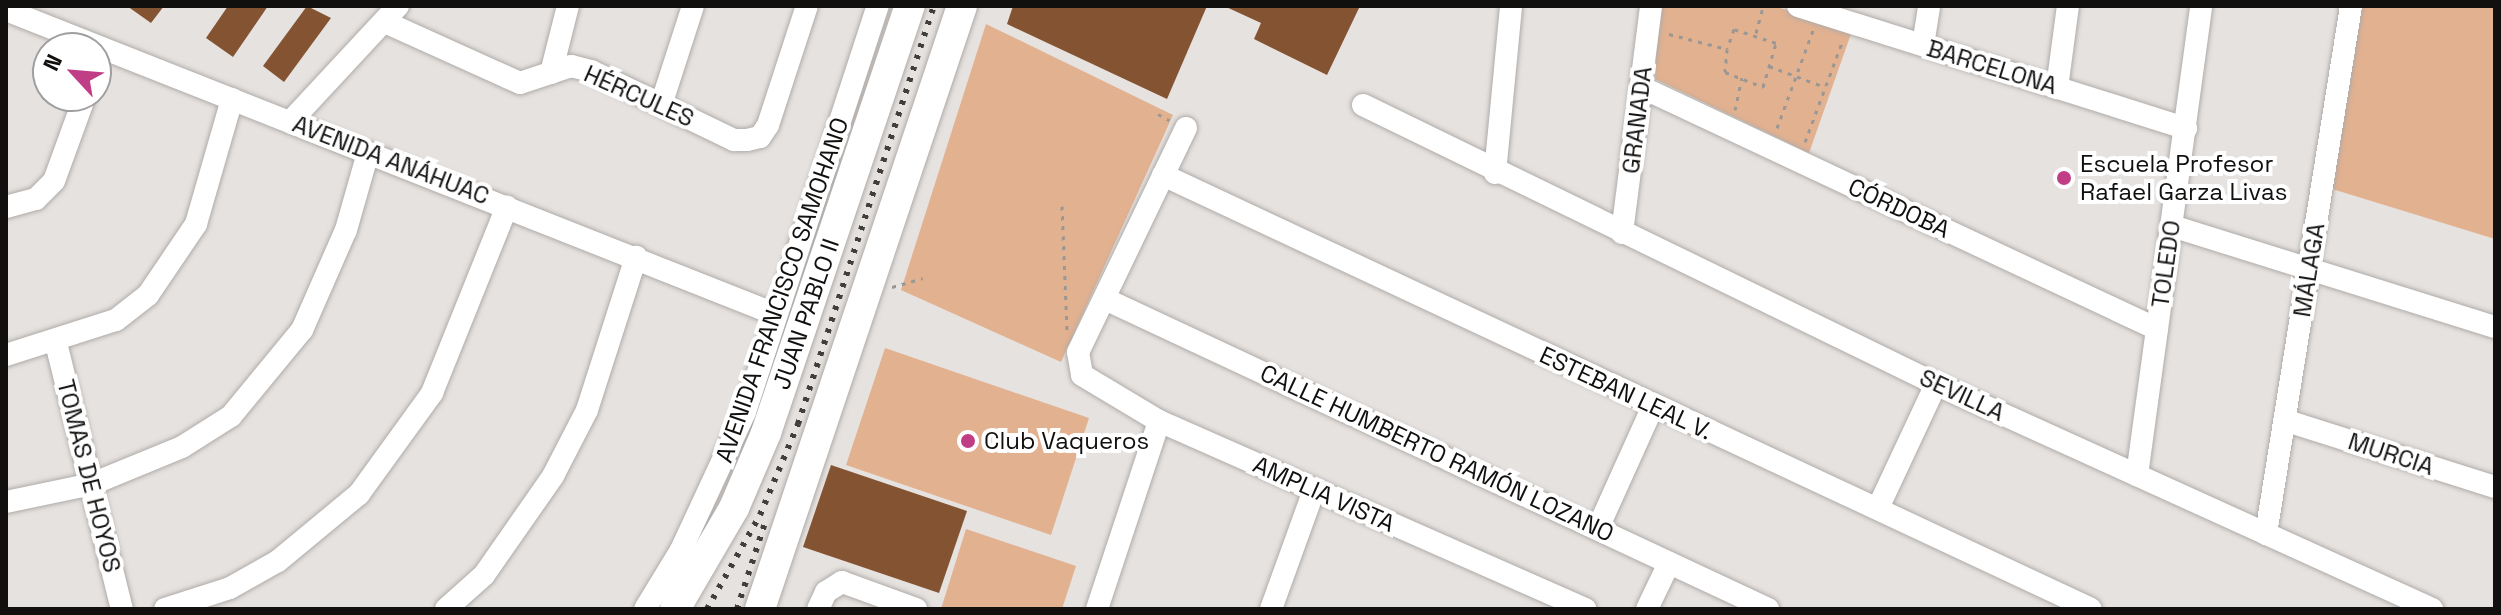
<!DOCTYPE html>
<html>
<head>
<meta charset="utf-8">
<style>
  body { margin:0 }
  #map { position:relative; width:2501px; height:615px; overflow:hidden; background:#e6e2df; font-family:"Space Grotesk",sans-serif }
  div>[style] { position:absolute }
  .green>* { inset:0; background:#e2b190 }
  .building>* { inset:0; background:#845432 }
  .path>* { height:3px; margin-top:-1.5px; transform-origin:0; background:repeating-linear-gradient(90deg,#9a9794 0 4px,transparent 0 10px) }
  .roads { filter:drop-shadow(0 0 2px #afaba8) drop-shadow(0 0 2px #afaba8) }
  .street>* { height:22px; margin:-11px; padding:0 11px; transform-origin:11px; border-radius:11px; background:#fff }
  .secondary>* { height:30px; margin:-15px; padding:0 15px; transform-origin:15px; border-radius:15px; background:#fff }
  .rail>* { height:6px; margin-top:-3px; transform-origin:0; background:repeating-linear-gradient(90deg,#403f3d 0 4px,transparent 0 12px) }
  .dots>* { width:22px; height:22px; translate:-50% -50%; box-sizing:border-box; border:4px solid #fff; border-radius:50% }
  span { translate:-50% -50%; white-space:nowrap; text-align:center; line-height:1.15; -webkit-text-stroke:8px #fff; paint-order:stroke }
  .street-label { font-size:24px; color:#11100f }
  .poi-label { font-size:24px; color:#11100f }
  .left { translate:0 -50%; text-align:left }
  .frame { position:absolute; inset:0; border:8px solid #11100f; pointer-events:none }
  .north { position:absolute; left:32px; top:32px; width:80px; height:80px; box-sizing:border-box; background:#fff; border:2px solid #a09f9f; border-radius:50%; rotate:296deg; font-size:22px; font-weight:700; line-height:32px; text-align:center; color:#11100f }
  .north::after { content:''; display:block; margin:auto; width:28px; height:36px; background:#c03e86; clip-path:polygon(50% 0,100% 100%,50% 72%,0 100%) }
</style>
</head>
<body>
<div id="map">
  <div class="green">
    <div style="clip-path:polygon(1659px 6px,1774px 6px,1852px 31px,1809px 153px,1655px 79px)"></div>
    <div style="clip-path:polygon(2359px 6px,2495px 6px,2495px 239px,2329px 188px)"></div>
    <div style="clip-path:polygon(986px 24px,1173px 115px,1061px 362px,901px 290px)"></div>
    <div style="clip-path:polygon(885px 348px,1089px 418px,1051px 535px,846px 465px)"></div>
    <div style="clip-path:polygon(966px 529px,1076px 566px,1062px 609px,941px 609px)"></div>
  </div>
  <div class="building">
    <div style="clip-path:polygon(127px 6px,164px 6px,151px 23px)"></div>
    <div style="clip-path:polygon(228px 6px,268px 6px,233px 57px,206px 38px)"></div>
    <div style="clip-path:polygon(307px 6px,331px 18px,284px 82px,263px 66px)"></div>
    <div style="clip-path:polygon(1013px 6px,1207px 6px,1167px 99px,1007px 24px)"></div>
    <div style="clip-path:polygon(1224px 6px,1360px 6px,1327px 75px,1254px 39px,1261px 23px)"></div>
    <div style="clip-path:polygon(831px 465px,967px 511px,939px 593px,803px 547px)"></div>
  </div>
  <div class="path">
    <div style="left:1756px;top:33px;width:28px;rotate:-75deg"></div>
    <div style="left:1669px;top:34px;width:60px;rotate:14.5deg"></div>
    <div style="left:1727px;top:49px;width:23px;rotate:95deg"></div>
    <div style="left:1725px;top:72px;width:41px;rotate:21.5deg"></div>
    <div style="left:1763px;top:87px;width:46px;rotate:-73.5deg"></div>
    <div style="left:1776px;top:43px;width:44px;rotate:-161.6deg"></div>
    <div style="left:1734px;top:29px;width:21px;rotate:109deg"></div>
    <div style="left:1769px;top:66px;width:60px;rotate:20.6deg"></div>
    <div style="left:1735px;top:110px;width:33px;rotate:-78deg"></div>
    <div style="left:1158px;top:114px;width:13px;rotate:29deg"></div>
    <div style="left:1777px;top:128px;width:104px;rotate:-69.8deg"></div>
    <div style="left:1805px;top:142px;width:109px;rotate:-69.6deg"></div>
    <div style="left:1062px;top:206px;width:125px;rotate:87.7deg"></div>
    <div style="left:892px;top:287px;width:32px;rotate:-16deg"></div>
  </div>
  <div class="roads">
    <div class="street">
      <div style="left:1798px;top:6px;width:407px;rotate:17.5deg"></div>
      <div style="left:6px;top:10px;width:827px;rotate:21.57deg"></div>
      <div style="left:387px;top:23px;width:146px;rotate:24.3deg"></div>
      <div style="left:520px;top:83px;width:54px;rotate:-18.4deg"></div>
      <div style="left:571px;top:66px;width:21px;rotate:14deg"></div>
      <div style="left:591px;top:71px;width:159px;rotate:25.8deg"></div>
      <div style="left:734px;top:140px;width:13px"></div>
      <div style="left:747px;top:140px;width:13px;rotate:-13deg"></div>
      <div style="left:760px;top:137px;width:14px;rotate:-56deg"></div>
      <div style="left:768px;top:125px;width:125px;rotate:-71.9deg"></div>
      <div style="left:1923px;top:45px;width:39px;rotate:-81deg"></div>
      <div style="left:551px;top:73px;width:69px;rotate:-75.8deg"></div>
      <div style="left:1641px;top:87px;width:570px;rotate:25.13deg"></div>
      <div style="left:2057px;top:88px;width:83px;rotate:-82.4deg"></div>
      <div style="left:661px;top:105px;width:104px;rotate:-72.1deg"></div>
      <div style="left:1363px;top:105px;width:637px;rotate:25.96deg"></div>
      <div style="left:1936px;top:384px;width:545px;rotate:24.4deg"></div>
      <div style="left:291px;top:121px;width:157px;rotate:-47.1deg"></div>
      <div style="left:1186px;top:128px;width:249px;rotate:115.7deg"></div>
      <div style="left:1078px;top:352px;width:23px;rotate:80deg"></div>
      <div style="left:1082px;top:375px;width:90px;rotate:30.9deg"></div>
      <div style="left:1159px;top:421px;width:466px;rotate:23.8deg"></div>
      <div style="left:1495px;top:173px;width:168px;rotate:-84.5deg"></div>
      <div style="left:1163px;top:175px;width:1024px;rotate:25.06deg"></div>
      <div style="left:6px;top:207px;width:31px;rotate:-15deg"></div>
      <div style="left:36px;top:199px;width:25px;rotate:-45deg"></div>
      <div style="left:54px;top:181px;width:90px;rotate:-70deg"></div>
      <div style="left:2172px;top:226px;width:338px;rotate:17.4deg"></div>
      <div style="left:1622px;top:233px;width:229px;rotate:-82.7deg"></div>
      <div style="left:1105px;top:299px;width:732px;rotate:25.06deg"></div>
      <div style="left:56px;top:343px;width:274px;rotate:76.1deg"></div>
      <div style="left:6px;top:355px;width:115px;rotate:-17.7deg"></div>
      <div style="left:116px;top:320px;width:41px;rotate:-38deg"></div>
      <div style="left:148px;top:295px;width:86px;rotate:-55.9deg"></div>
      <div style="left:196px;top:224px;width:130px;rotate:-73.9deg"></div>
      <div style="left:2287px;top:421px;width:218px;rotate:17.6deg"></div>
      <div style="left:2137px;top:475px;width:473px;rotate:-82.2deg"></div>
      <div style="left:6px;top:502px;width:88px;rotate:-11.8deg"></div>
      <div style="left:92px;top:484px;width:97px;rotate:-22.3deg"></div>
      <div style="left:182px;top:447px;width:58px;rotate:-32.3deg"></div>
      <div style="left:231px;top:416px;width:112px;rotate:-50.5deg"></div>
      <div style="left:302px;top:330px;width:109px;rotate:-66.3deg"></div>
      <div style="left:346px;top:230px;width:80px;rotate:-74.1deg"></div>
      <div style="left:1878px;top:508px;width:137px;rotate:-64.9deg"></div>
      <div style="left:1598px;top:528px;width:134px;rotate:-65.7deg"></div>
      <div style="left:2266px;top:534px;width:535px;rotate:-80.85deg"></div>
      <div style="left:165px;top:609px;width:68px;rotate:-17.9deg"></div>
      <div style="left:230px;top:588px;width:55px;rotate:-29.4deg"></div>
      <div style="left:278px;top:561px;width:105px;rotate:-39.6deg"></div>
      <div style="left:359px;top:494px;width:125px;rotate:-54.1deg"></div>
      <div style="left:432px;top:393px;width:201px;rotate:-68.1deg"></div>
      <div style="left:446px;top:609px;width:51px;rotate:-41.8deg"></div>
      <div style="left:484px;top:575px;width:121px;rotate:-55.1deg"></div>
      <div style="left:553px;top:476px;width:74px;rotate:-62.7deg"></div>
      <div style="left:587px;top:410px;width:161px;rotate:-72.2deg"></div>
      <div style="left:645px;top:609px;width:69px;rotate:-58.6deg"></div>
      <div style="left:681px;top:550px;width:152px;rotate:-65.1deg"></div>
      <div style="left:745px;top:412px;width:427px;rotate:-71.9deg"></div>
      <div style="left:818px;top:609px;width:19px;rotate:-65deg"></div>
      <div style="left:826px;top:592px;width:19px;rotate:-32deg"></div>
      <div style="left:842px;top:582px;width:79px;rotate:20deg"></div>
      <div style="left:1097px;top:609px;width:198px;rotate:-71.7deg"></div>
      <div style="left:1271px;top:609px;width:127px;rotate:-70.1deg"></div>
      <div style="left:1647px;top:609px;width:51px;rotate:-64.4deg"></div>
    </div>
    <div class="secondary">
      <div style="left:675px;top:609px;width:117px;rotate:-59.7deg"></div>
      <div style="left:734px;top:508px;width:82px;rotate:-66.9deg"></div>
      <div style="left:766px;top:433px;width:451px;rotate:-71.4deg"></div>
      <div style="left:760px;top:609px;width:636px;rotate:-71.48deg"></div>
    </div>
  </div>
  <div class="rail">
    <div style="left:707px;top:609px;width:108px;rotate:-60.6deg"></div>
    <div style="left:760px;top:515px;width:99px;rotate:-67.3deg"></div>
    <div style="left:798px;top:424px;width:440px;rotate:-72deg"></div>
    <div style="left:737px;top:609px;width:90px;rotate:-72deg"></div>
  </div>
  <div class="dots">
    <div style="left:2064px;top:178px;background:#c03e86"></div>
    <div style="left:968px;top:441px;background:#c03e86"></div>
  </div>
  <div class="street-label">
    <span style="left:1992px;top:67px;rotate:17deg">BARCELONA</span>
    <span style="left:639px;top:96px;rotate:24deg">HÉRCULES</span>
    <span style="left:1637px;top:120px;rotate:-83deg">GRANADA</span>
    <span style="left:391px;top:160px;rotate:21deg">AVENIDA ANÁHUAC</span>
    <span style="left:1899px;top:208px;rotate:25deg">CÓRDOBA</span>
    <span style="left:2166px;top:264px;rotate:-82deg">TOLEDO</span>
    <span style="left:2309px;top:270px;rotate:-81deg">MÁLAGA</span>
    <span style="left:782px;top:290px;rotate:-71deg">AVENIDA FRANCISCO SAMOHANO</span>
    <span style="left:806px;top:314px;rotate:-71deg">JUAN PABLO II</span>
    <span style="left:1626px;top:393px;rotate:25deg">ESTEBAN LEAL V.</span>
    <span style="left:1962px;top:395px;rotate:25deg">SEVILLA</span>
    <span style="left:1437px;top:453px;rotate:25deg">CALLE HUMBERTO RAMÓN LOZANO</span>
    <span style="left:2391px;top:454px;rotate:18deg">MURCIA</span>
    <span style="left:89px;top:476px;rotate:76deg">TOMAS DE HOYOS</span>
    <span style="left:1324px;top:494px;rotate:24deg">AMPLIA VISTA</span>
  </div>
  <div class="poi-label">
    <span class="left" style="left:2080px;top:178px">Escuela Profesor<br>Rafael Garza Livas</span>
    <span class="left" style="left:984px;top:441px">Club Vaqueros</span>
  </div>
  <div class="frame"></div>
  <div class="north">N</div>
</div>
</body>
</html>
